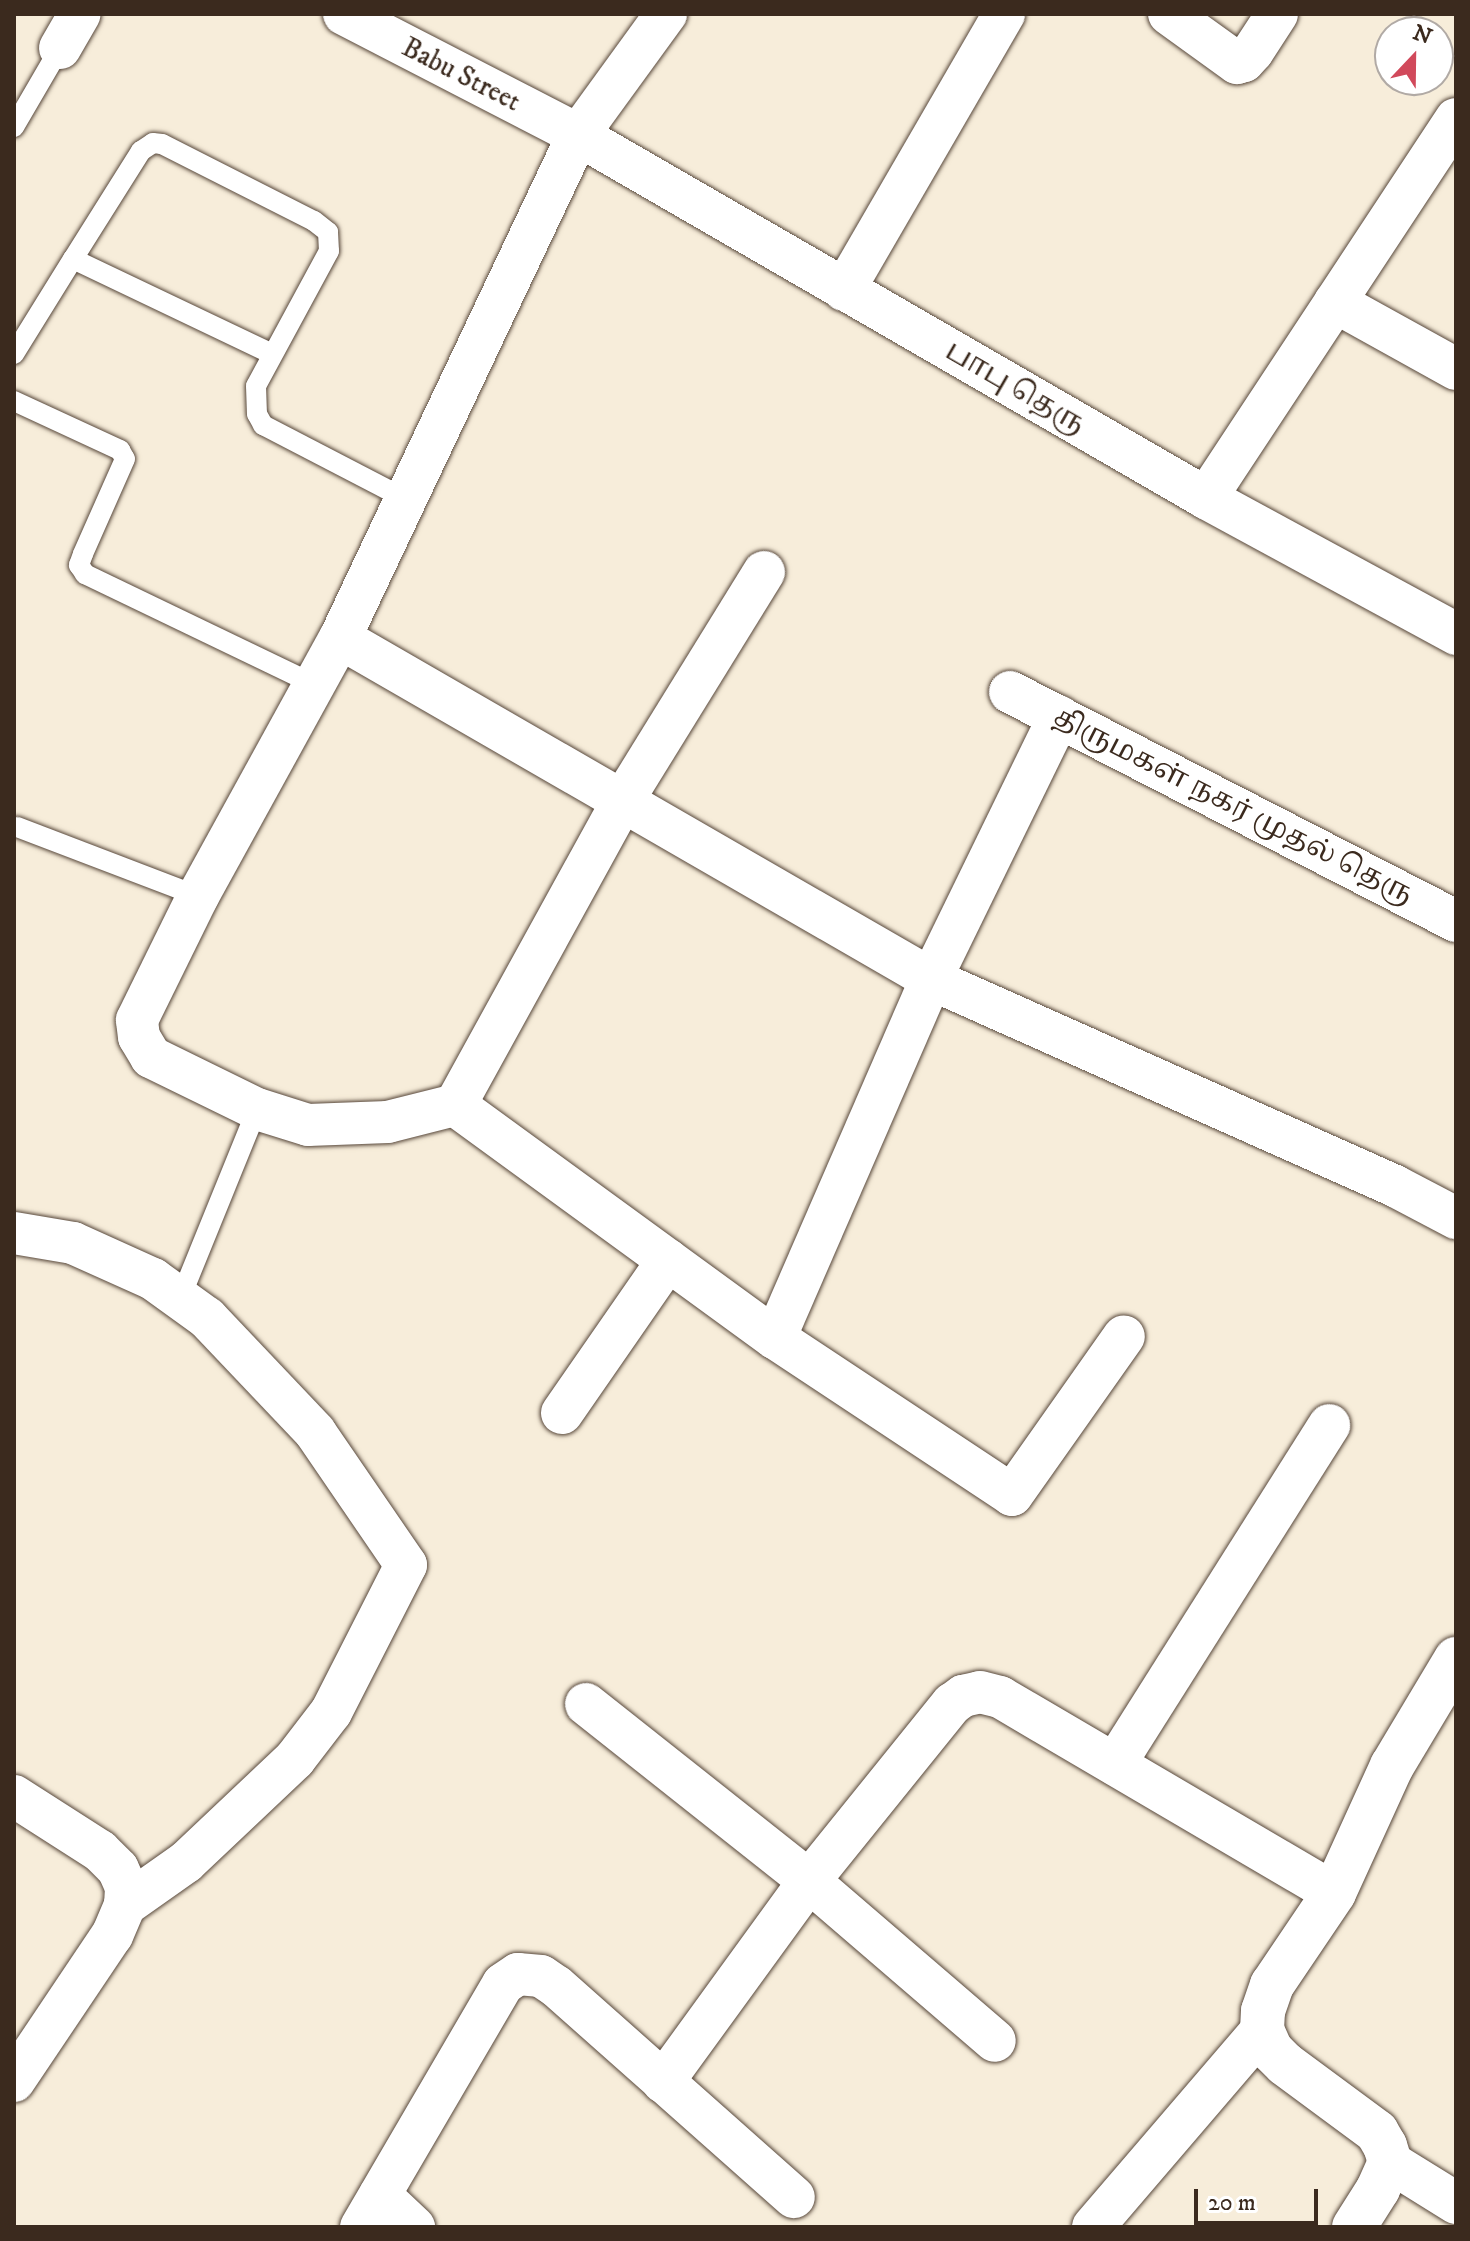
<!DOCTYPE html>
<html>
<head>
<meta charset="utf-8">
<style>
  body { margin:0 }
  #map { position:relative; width:1470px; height:2241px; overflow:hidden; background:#f7edda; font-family:"IM FELL DW Pica","Noto Serif Tamil",serif }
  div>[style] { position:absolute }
  .roads { filter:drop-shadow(0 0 2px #57473a) drop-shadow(0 0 2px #57473a) }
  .lane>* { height:20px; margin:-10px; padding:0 10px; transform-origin:10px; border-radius:10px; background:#fff }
  .street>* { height:42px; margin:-21px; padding:0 21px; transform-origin:21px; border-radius:21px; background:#fff }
  .secondary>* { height:44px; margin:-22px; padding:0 22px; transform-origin:22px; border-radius:22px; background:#fff }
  span { translate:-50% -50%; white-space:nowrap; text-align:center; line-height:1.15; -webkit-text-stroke:7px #fff; paint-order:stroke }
  .street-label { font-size:28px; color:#3b2a1e }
  .frame { position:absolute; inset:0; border:16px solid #3b2a1e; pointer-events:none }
  .north { position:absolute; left:1374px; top:16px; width:80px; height:80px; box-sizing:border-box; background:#fff; border:2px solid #b1aaa5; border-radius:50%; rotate:22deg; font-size:22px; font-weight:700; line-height:32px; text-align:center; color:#3b2a1e }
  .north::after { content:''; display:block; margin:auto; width:28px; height:36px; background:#d1495b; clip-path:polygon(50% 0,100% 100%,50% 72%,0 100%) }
  .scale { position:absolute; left:1194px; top:2189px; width:124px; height:36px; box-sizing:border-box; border:4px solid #3b2a1e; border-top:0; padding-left:10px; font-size:24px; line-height:28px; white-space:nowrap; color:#3b2a1e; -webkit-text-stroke:6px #fff; paint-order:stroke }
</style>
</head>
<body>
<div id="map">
  <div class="roads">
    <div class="lane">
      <div style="left:14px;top:127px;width:91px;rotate:-59.8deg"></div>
      <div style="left:73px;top:259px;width:128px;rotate:-57.8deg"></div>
      <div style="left:141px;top:151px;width:14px;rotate:-34deg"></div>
      <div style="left:153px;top:143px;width:9px;rotate:6deg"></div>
      <div style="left:162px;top:144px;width:170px;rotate:26.9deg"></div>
      <div style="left:314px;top:221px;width:18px;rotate:38deg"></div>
      <div style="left:328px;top:232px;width:19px;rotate:87deg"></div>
      <div style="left:329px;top:251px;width:153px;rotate:118.4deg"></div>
      <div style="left:256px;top:386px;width:28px;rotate:88deg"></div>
      <div style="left:257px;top:414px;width:13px;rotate:61deg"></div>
      <div style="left:263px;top:425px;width:159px;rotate:27.4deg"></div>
      <div style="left:14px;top:354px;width:112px;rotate:-58.2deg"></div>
      <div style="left:73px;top:259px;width:221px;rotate:25.5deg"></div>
      <div style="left:14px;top:401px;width:117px;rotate:24.8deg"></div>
      <div style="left:120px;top:450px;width:10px;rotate:61deg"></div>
      <div style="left:125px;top:459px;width:104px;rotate:113.9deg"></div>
      <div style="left:83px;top:554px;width:12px;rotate:110deg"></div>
      <div style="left:79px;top:565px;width:11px;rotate:56deg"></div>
      <div style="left:85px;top:574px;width:254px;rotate:25.7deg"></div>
      <div style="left:17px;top:827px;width:194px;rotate:20.9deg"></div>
      <div style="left:180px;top:1299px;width:205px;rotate:-67.9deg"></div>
    </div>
    <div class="street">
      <div style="left:344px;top:14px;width:263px;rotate:27.3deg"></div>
      <div style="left:578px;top:135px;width:725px;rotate:30.03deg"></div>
      <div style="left:1206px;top:498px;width:285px;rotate:28.5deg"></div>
      <div style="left:1169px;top:14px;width:84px;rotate:35.8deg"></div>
      <div style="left:1237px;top:63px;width:7px;rotate:-16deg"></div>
      <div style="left:1244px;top:61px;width:13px;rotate:-48deg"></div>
      <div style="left:1253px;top:51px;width:44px;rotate:-57deg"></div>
      <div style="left:60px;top:48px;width:39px;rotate:-60deg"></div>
      <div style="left:844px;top:290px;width:319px;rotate:-59.9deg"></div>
      <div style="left:1335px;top:302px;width:138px;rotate:29deg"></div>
      <div style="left:1206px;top:498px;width:454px;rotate:-56.6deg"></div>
      <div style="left:764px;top:572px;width:268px;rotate:121.7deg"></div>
      <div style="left:623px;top:800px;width:348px;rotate:118.8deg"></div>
      <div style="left:455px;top:1105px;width:396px;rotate:36.1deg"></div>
      <div style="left:775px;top:1338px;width:284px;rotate:33.5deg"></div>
      <div style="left:1012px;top:1495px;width:194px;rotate:-54.8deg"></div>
      <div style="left:340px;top:638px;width:682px;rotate:29.98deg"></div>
      <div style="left:931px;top:979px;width:508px;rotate:24.04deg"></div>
      <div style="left:1395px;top:1186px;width:69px;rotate:27.7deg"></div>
      <div style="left:1010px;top:692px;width:501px;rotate:27.18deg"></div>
      <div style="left:455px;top:1105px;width:69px;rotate:165.8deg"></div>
      <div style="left:388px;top:1122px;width:80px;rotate:177.9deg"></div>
      <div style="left:308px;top:1125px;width:53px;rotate:-162.6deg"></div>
      <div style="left:257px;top:1109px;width:118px;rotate:-153.9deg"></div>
      <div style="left:151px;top:1057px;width:23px;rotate:-121deg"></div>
      <div style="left:139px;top:1037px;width:17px;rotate:-97deg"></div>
      <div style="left:137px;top:1020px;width:138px;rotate:-63.8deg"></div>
      <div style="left:198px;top:896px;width:294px;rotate:-61.2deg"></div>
      <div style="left:340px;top:638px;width:556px;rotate:-64.68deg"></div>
      <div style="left:578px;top:135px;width:150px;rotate:-54deg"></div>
      <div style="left:14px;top:1233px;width:60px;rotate:9.6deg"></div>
      <div style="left:73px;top:1243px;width:88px;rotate:24.2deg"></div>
      <div style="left:153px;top:1279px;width:67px;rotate:35.8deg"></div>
      <div style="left:207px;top:1318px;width:157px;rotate:46.5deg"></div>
      <div style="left:315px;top:1432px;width:161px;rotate:55.6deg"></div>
      <div style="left:406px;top:1565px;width:165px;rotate:117deg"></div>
      <div style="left:331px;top:1712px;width:59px;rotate:127.5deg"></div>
      <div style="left:295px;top:1759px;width:150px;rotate:136.6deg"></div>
      <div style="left:186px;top:1862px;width:75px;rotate:144.8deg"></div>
      <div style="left:775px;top:1338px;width:391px;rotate:-66.5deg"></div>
      <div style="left:931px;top:979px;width:292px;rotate:-64deg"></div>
      <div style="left:562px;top:1413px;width:186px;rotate:-55.3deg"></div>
      <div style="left:586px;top:1704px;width:285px;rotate:38.4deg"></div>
      <div style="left:809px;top:1881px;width:245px;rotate:40.7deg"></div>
      <div style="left:1115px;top:1764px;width:401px;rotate:-57.7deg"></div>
      <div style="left:14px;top:1796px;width:102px;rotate:32.6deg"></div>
      <div style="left:100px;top:1851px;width:25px;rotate:45deg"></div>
      <div style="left:118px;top:1869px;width:20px;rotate:66deg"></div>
      <div style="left:126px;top:1887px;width:18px;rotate:93deg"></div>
      <div style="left:125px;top:1905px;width:33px;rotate:113deg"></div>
      <div style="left:112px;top:1935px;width:176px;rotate:123.9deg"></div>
      <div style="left:663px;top:2082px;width:248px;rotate:-54deg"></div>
      <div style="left:809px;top:1881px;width:228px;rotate:-51.1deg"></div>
      <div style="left:952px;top:1704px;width:14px;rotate:-36deg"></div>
      <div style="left:963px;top:1696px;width:17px;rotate:-13deg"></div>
      <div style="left:980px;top:1692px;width:21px;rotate:14deg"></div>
      <div style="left:1000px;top:1697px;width:387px;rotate:30.4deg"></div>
      <div style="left:1390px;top:2162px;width:78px;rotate:31.8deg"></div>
      <div style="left:380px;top:2195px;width:47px;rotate:43.3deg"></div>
      <div style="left:361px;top:2227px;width:281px;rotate:-59.7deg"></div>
      <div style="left:503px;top:1984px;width:18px;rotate:-34deg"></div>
      <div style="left:518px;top:1974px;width:23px;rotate:5deg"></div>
      <div style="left:541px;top:1976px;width:18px;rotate:34deg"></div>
      <div style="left:556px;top:1986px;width:318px;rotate:41.6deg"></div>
      <div style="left:1093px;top:2227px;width:260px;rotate:-49.4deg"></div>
    </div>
    <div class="secondary">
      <div style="left:1354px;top:2227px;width:45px;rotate:-57.7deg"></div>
      <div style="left:1378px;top:2189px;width:30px;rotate:-66deg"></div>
      <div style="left:1390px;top:2162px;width:17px;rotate:-107deg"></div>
      <div style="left:1385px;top:2146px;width:16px;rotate:-120deg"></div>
      <div style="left:1377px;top:2132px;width:114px;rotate:-143.5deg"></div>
      <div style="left:1285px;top:2064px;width:20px;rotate:-135deg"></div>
      <div style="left:1271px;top:2050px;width:22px;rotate:-114deg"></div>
      <div style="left:1262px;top:2030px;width:19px;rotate:-87deg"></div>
      <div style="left:1263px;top:2011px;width:28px;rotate:-71deg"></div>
      <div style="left:1272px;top:1985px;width:111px;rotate:-56deg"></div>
      <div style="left:1334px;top:1893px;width:140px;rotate:-65.5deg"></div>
      <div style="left:1392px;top:1766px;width:125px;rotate:-59.1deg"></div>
    </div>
  </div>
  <div class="street-label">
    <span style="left:461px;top:75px;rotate:27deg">Babu Street</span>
    <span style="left:1015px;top:388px;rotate:30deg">பாபு தெரு</span>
    <span style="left:1233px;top:806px;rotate:27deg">திருமகள் நகர் முதல் தெரு</span>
  </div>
  <div class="frame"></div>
  <div class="north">N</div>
  <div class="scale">20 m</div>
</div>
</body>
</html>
